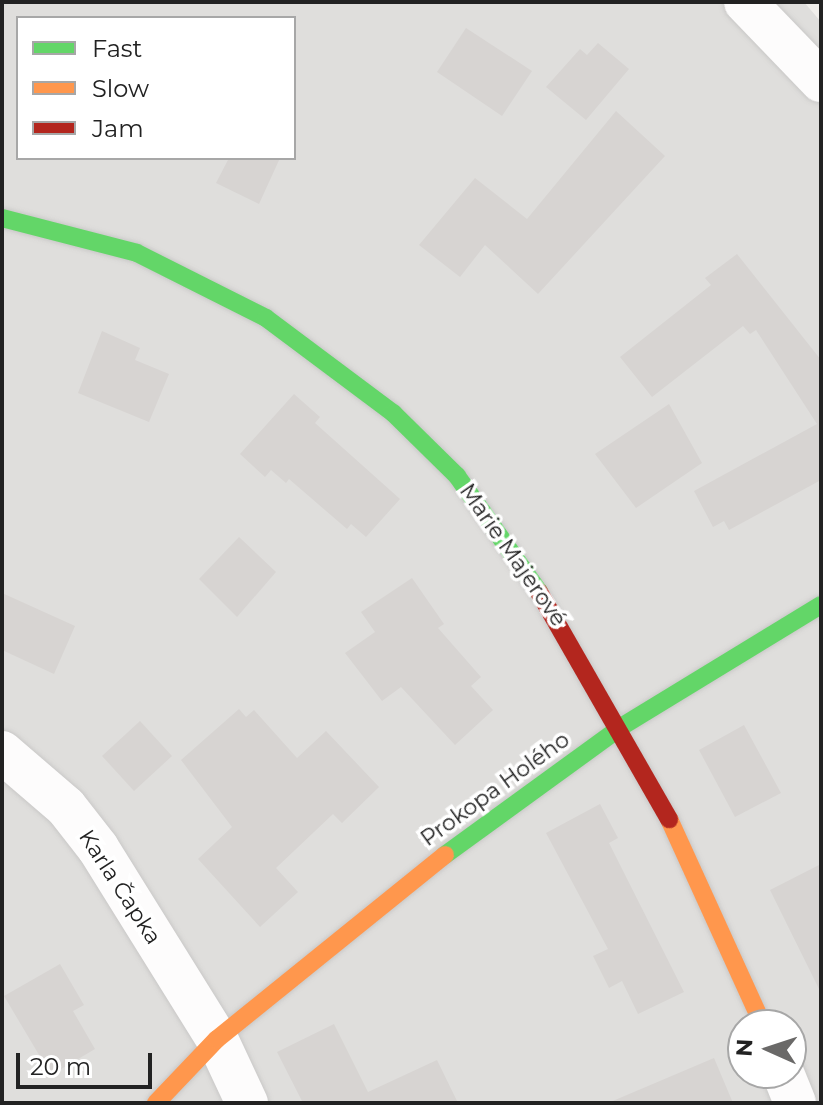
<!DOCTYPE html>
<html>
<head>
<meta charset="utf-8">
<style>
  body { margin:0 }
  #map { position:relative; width:823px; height:1105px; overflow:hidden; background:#f0eeeb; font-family:Montserrat,sans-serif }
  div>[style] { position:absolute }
  .residential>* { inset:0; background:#dfdedc }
  .building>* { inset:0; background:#d7d4d2 }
  .roads { filter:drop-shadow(0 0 2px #c9c8c7) drop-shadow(0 0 2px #c9c8c7) }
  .street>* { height:42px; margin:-21px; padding:0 21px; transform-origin:21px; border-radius:21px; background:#fdfcfc }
  .fast>* { height:18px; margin:-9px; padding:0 9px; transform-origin:9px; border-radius:9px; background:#63d668 }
  .slow>* { height:18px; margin:-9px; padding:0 9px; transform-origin:9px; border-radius:9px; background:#ff974d }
  .jam>* { height:18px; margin:-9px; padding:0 9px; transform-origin:9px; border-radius:9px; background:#b3261e }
  span { translate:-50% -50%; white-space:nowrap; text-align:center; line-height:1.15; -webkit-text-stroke:7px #fff; paint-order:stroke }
  .street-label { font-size:22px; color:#222 }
  .frame { position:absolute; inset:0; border:4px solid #222; pointer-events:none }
  .legend { position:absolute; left:16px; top:16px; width:280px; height:144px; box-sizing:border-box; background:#fff; border:2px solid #a7a7a7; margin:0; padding:10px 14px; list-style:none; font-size:24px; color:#222 }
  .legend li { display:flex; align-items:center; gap:16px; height:40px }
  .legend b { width:40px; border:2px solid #a7a7a7 }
  .north { position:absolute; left:727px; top:1009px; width:80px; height:80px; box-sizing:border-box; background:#fff; border:2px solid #a7a7a7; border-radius:50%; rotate:273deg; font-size:22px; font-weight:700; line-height:32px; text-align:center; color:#222 }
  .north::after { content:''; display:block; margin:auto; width:28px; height:36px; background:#6a6968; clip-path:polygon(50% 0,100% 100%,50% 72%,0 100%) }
  .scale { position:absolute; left:16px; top:1053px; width:136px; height:36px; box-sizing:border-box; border:4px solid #222; border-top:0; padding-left:10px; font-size:24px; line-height:28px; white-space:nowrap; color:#222; -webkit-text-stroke:6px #fff; paint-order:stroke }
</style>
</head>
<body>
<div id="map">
  <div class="residential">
    <div style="clip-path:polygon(evenodd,2px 2px,804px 2px,821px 22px,821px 1103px,2px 1103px,2px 2px,18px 18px,294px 18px,294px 158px,18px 158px,18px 18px,2px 2px,743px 1025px,791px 1025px,791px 1073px,743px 1073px,743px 1025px)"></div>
  </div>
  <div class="building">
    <div style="clip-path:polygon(466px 28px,532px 71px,502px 116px,437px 72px)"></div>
    <div style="clip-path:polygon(598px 43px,629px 69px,586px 120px,546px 87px,580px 49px,587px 55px)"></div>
    <div style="clip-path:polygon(616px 111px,665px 156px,538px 294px,485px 245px,460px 277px,419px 245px,475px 178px,527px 219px)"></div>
    <div style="clip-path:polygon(229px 158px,280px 158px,259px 204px,216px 183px)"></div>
    <div style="clip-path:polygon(737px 254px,821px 360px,821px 480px,729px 530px,724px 521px,713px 527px,694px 491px,817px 424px,756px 330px,750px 334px,743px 326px,652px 397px,620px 357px,711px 285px,705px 278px)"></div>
    <div style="clip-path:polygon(102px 331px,140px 348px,135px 360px,169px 374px,149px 422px,78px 393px)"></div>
    <div style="clip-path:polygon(294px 394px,320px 417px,315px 423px,400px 499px,366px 537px,351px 524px,347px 529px,289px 479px,286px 483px,271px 470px,265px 477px,240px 454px)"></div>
    <div style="clip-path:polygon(669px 404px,702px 463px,636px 508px,595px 454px)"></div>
    <div style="clip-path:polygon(239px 537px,276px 572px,237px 617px,199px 579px)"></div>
    <div style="clip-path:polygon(412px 578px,444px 624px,438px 628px,481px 677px,471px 686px,493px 710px,455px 745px,401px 687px,382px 701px,345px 653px,375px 632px,361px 612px)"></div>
    <div style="clip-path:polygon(2px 593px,75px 626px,54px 674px,2px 650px)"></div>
    <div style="clip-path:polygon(239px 709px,246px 717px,254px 710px,297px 758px,326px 731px,379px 787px,342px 823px,333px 814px,276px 868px,298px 892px,260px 927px,198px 859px,232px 827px,181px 760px)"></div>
    <div style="clip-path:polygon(140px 721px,172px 756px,134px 791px,102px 756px)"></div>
    <div style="clip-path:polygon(744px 725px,781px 793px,735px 817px,699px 750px)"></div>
    <div style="clip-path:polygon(600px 804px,618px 838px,609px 843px,684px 992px,638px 1014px,622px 981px,609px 988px,593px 956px,608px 949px,546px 833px)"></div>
    <div style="clip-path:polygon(821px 864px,821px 993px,770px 890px)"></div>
    <div style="clip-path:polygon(60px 964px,84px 1005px,73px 1011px,95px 1049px,51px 1075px,4px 996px)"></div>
    <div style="clip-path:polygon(334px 1024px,368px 1092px,437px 1060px,458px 1103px,303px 1103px,277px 1052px)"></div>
    <div style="clip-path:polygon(714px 1058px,733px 1103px,608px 1103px)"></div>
  </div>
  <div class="roads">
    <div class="street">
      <div style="left:745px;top:2px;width:110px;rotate:46.1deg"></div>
      <div style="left:2px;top:752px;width:84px;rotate:40.7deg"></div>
      <div style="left:66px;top:807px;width:52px;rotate:52deg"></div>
      <div style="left:98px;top:848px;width:225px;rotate:58.1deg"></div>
      <div style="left:217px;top:1039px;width:71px;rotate:64.9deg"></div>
      <div style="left:783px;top:1073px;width:32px;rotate:68deg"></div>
    </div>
    <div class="fast">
      <div style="left:2px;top:218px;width:139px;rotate:14.5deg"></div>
      <div style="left:137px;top:253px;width:144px;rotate:26.7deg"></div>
      <div style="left:266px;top:318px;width:159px;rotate:36.8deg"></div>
      <div style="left:393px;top:413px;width:90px;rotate:44.5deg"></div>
      <div style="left:457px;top:476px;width:142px;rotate:54.7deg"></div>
      <div style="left:445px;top:855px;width:218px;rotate:-36deg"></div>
      <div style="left:621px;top:727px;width:234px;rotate:-31.4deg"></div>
    </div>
    <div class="slow">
      <div style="left:669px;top:819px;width:226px;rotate:65.5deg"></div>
      <div style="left:156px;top:1103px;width:88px;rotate:-46.4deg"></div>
      <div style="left:217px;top:1039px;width:293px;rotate:-38.9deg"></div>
    </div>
    <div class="jam">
      <div style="left:539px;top:592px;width:262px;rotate:60.2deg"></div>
    </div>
  </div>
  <div class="street-label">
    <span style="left:513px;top:555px;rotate:55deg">Marie Majerové</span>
    <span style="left:495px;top:789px;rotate:-36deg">Prokopa Holého</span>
    <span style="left:120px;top:887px;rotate:57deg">Karla Čapka</span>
  </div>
  <div class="frame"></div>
  <ul class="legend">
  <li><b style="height:10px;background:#63d668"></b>Fast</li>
  <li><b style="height:10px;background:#ff974d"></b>Slow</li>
  <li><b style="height:10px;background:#b3261e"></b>Jam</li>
  </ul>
  <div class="north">N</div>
  <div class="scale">20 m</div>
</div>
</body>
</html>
